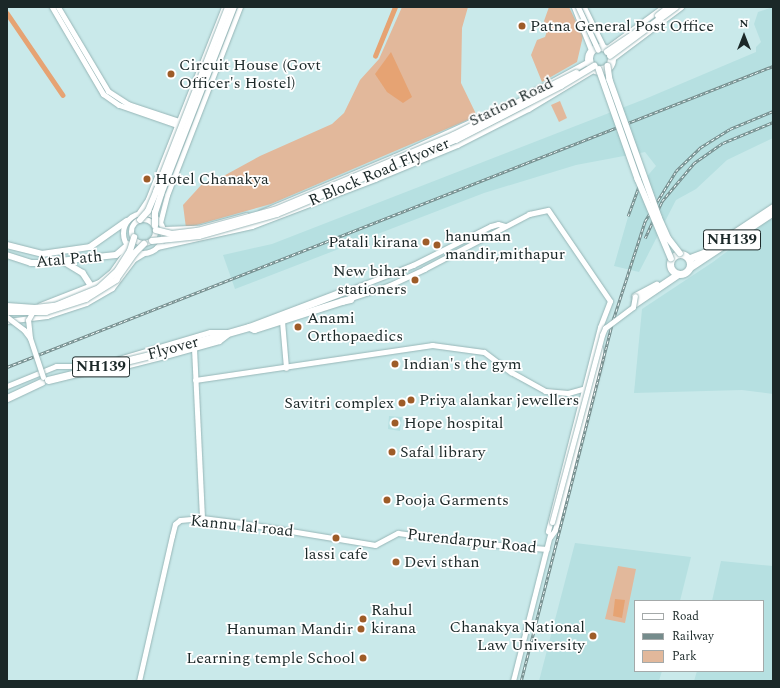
<!DOCTYPE html>
<html>
<head>
<meta charset="utf-8">
<style>
  body { margin:0 }
  #map { position:relative; width:780px; height:688px; overflow:hidden; background:#c9e9ea; font-family:Spectral,serif }
  div>[style] { position:absolute }
  .built>* { inset:0; background:#b6e0e1 }
  .green>* { inset:0; background:#e2b89b }
  .water>* { inset:0; background:#e6a373 }
  .canal>* { height:4.5px; margin:-2.25px; padding:0 2.25px; transform-origin:2.25px; border-radius:2.25px; background:#e6a373 }
  .roads { filter:drop-shadow(0 0 1px #97b6b7) drop-shadow(0 0 1px #97b6b7) }
  .secondary>* { height:5px; margin:-2.5px; padding:0 2.5px; transform-origin:2.5px; border-radius:2.5px; background:#fff }
  .secondary>.ring { margin:-2.5px; padding:0; box-sizing:content-box; background:none; border:5px solid #fff; border-radius:50% }
  .primary>* { height:5.5px; margin:-2.75px; padding:0 2.75px; transform-origin:2.75px; border-radius:2.75px; background:#fff }
  .primary>.ring { margin:-2.75px; padding:0; box-sizing:content-box; background:none; border:5.5px solid #fff; border-radius:50% }
  .highway>* { height:7px; margin:-3.5px; padding:0 3.5px; transform-origin:3.5px; border-radius:3.5px; background:#fff }
  .highway>.ring { margin:-3.5px; padding:0; box-sizing:content-box; background:none; border:7px solid #fff; border-radius:50% }
  .rail>* { height:2.5px; margin-top:-1.25px; transform-origin:0; background:repeating-linear-gradient(90deg,#fff 0 3px,#758c8c 0 6px); box-sizing:border-box; border-block:1px solid #758c8c }
  .bridges { filter:drop-shadow(0 0 1px #97b6b7) drop-shadow(0 0 1px #97b6b7) }
  .secondary-bridge>* { height:5px; margin:-2.5px; padding:0 2.5px; transform-origin:2.5px; border-radius:2.5px; background:#fff }
  .primary-bridge>* { height:5.5px; margin:-2.75px; padding:0 2.75px; transform-origin:2.75px; border-radius:2.75px; background:#fff }
  .highway-bridge>* { height:7px; margin:-3.5px; padding:0 3.5px; transform-origin:3.5px; border-radius:3.5px; background:#fff }
  .dots>* { width:11px; height:11px; translate:-50% -50%; box-sizing:border-box; border:2px solid #fff; border-radius:50% }
  span { translate:-50% -50%; white-space:nowrap; text-align:center; line-height:1.15; -webkit-text-stroke:3.5px #fff; paint-order:stroke }
  .shield-label span { padding:1px 3px; background:#fff; border:1px solid; border-radius:3px; -webkit-text-stroke-width:0 }
  .shield-label { font-size:15px; color:#1b2828; font-weight:700 }
  .poi-label { font-size:16px; color:#1b2828 }
  .left { translate:0 -50%; text-align:left }
  .right { translate:-100% -50%; text-align:right }
  .street-label { font-size:16px; color:#1b2828 }
  .frame { position:absolute; inset:0; border:8px solid #1b2828; pointer-events:none }
  .legend { position:absolute; left:634px; top:600px; width:130px; height:72px; box-sizing:border-box; background:#fff; border:1px solid #a4a9a9; margin:0; padding:5px 7px; list-style:none; font-size:12px; color:#1b2828 }
  .legend li { display:flex; align-items:center; gap:8px; height:20px }
  .legend b { width:20px; border:1px solid #a4a9a9 }
  .north { position:absolute; left:724px; top:16px; width:40px; height:40px; -webkit-text-stroke:3px #fff; paint-order:stroke; rotate:0deg; font-size:11px; font-weight:700; line-height:16px; text-align:center; color:#1b2828 }
  .north::after { content:''; display:block; margin:auto; width:14px; height:18px; background:#1b2828; clip-path:polygon(50% 0,100% 100%,50% 72%,0 100%) }
</style>
</head>
<body>
<div id="map">
  <div class="built">
    <div style="clip-path:polygon(773px 7px,773px 138px,727px 160px,696px 189px,676px 200px,639px 272px,614px 266px,636px 189px,656px 166px,645px 152px,576px 165px,484px 193px,235px 289px,223px 255px,272px 244px,645px 99px,756px 52px,756px 47px,761px 42px,754px 24px,758px 12px)"></div>
    <div style="clip-path:polygon(773px 217px,773px 394px,742px 390px,634px 393px,642px 309px,713px 262px)"></div>
    <div style="clip-path:polygon(389px 416px,402px 417px,400px 431px,388px 429px)"></div>
    <div style="clip-path:polygon(575px 543px,691px 557px,680px 601px,635px 601px,635px 671px,662px 671px,659px 681px,539px 681px)"></div>
    <div style="clip-path:polygon(721px 561px,773px 566px,773px 681px,694px 681px,697px 671px,763px 671px,763px 601px,712px 601px)"></div>
  </div>
  <div class="green">
    <div style="clip-path:polygon(402px 7px,468px 7px,462px 28px,461px 83px,477px 116px,271px 204px,186px 228px,183px 205px,203px 183px,218px 179px,260px 156px,332px 124px,344px 113px,360px 80px,379px 59px)"></div>
    <div style="clip-path:polygon(549px 7px,569px 7px,583px 36px,577px 62px,542px 82px,531px 55px,537px 40px,545px 37px,548px 28px,544px 21px)"></div>
    <div style="clip-path:polygon(560px 101px,567px 118px,559px 122px,551px 105px)"></div>
    <div style="clip-path:polygon(618px 566px,636px 569px,625px 623px,605px 619px)"></div>
  </div>
  <div class="water">
    <div style="clip-path:polygon(391px 52px,412px 97px,403px 103px,387px 92px,375px 74px)"></div>
    <div style="clip-path:polygon(615px 599px,625px 600px,622px 618px,613px 616px)"></div>
  </div>
  <div class="canal">
    <div style="left:7px;top:13px;width:99px;rotate:55.7deg"></div>
    <div style="left:375px;top:56px;width:53px;rotate:-67.8deg"></div>
  </div>
  <div class="roads">
    <div class="secondary">
      <div style="left:52px;top:7px;width:101px;rotate:59.6deg"></div>
      <div style="left:103px;top:94px;width:19px;rotate:35deg"></div>
      <div style="left:119px;top:105px;width:61px;rotate:19deg"></div>
      <div style="left:58px;top:7px;width:98px;rotate:59.2deg"></div>
      <div style="left:108px;top:91px;width:24px;rotate:33deg"></div>
      <div style="left:128px;top:104px;width:54px;rotate:18.4deg"></div>
      <div style="left:574px;top:7px;width:46px;rotate:68.4deg"></div>
      <div style="left:584px;top:7px;width:43px;rotate:64deg"></div>
      <div class="ring" style="left:587px;top:46px;width:21px;height:21px"></div>
      <div style="left:607px;top:48px;width:69px;rotate:-36.2deg"></div>
      <div style="left:613px;top:58px;width:85px;rotate:-36.9deg"></div>
      <div style="left:523px;top:97px;width:73px;rotate:-28.7deg"></div>
      <div style="left:261px;top:212px;width:145px;rotate:-22.7deg"></div>
      <div style="left:395px;top:156px;width:128px;rotate:-24.4deg"></div>
      <div class="ring" style="left:123px;top:213px;width:35px;height:35px"></div>
      <div style="left:138px;top:214px;width:18px;rotate:-56deg"></div>
      <div style="left:148px;top:199px;width:206px;rotate:-68.4deg"></div>
      <div style="left:160px;top:223px;width:29px;rotate:-76deg"></div>
      <div style="left:167px;top:195px;width:202px;rotate:-68.8deg"></div>
      <div style="left:163px;top:229px;width:35px;rotate:-2deg"></div>
      <div style="left:198px;top:228px;width:50px;rotate:-15.2deg"></div>
      <div style="left:157px;top:247px;width:97px;rotate:-12.5deg"></div>
      <div style="left:252px;top:226px;width:132px;rotate:-20.9deg"></div>
      <div style="left:375px;top:179px;width:89px;rotate:-22.5deg"></div>
      <div style="left:457px;top:145px;width:80px;rotate:-26.9deg"></div>
      <div style="left:528px;top:109px;width:76px;rotate:-31deg"></div>
      <div style="left:349px;top:290px;width:69px;rotate:-21.3deg"></div>
      <div style="left:413px;top:265px;width:87px;rotate:-26.6deg"></div>
      <div style="left:491px;top:226px;width:7px;rotate:-16deg"></div>
      <div style="left:498px;top:224px;width:7px;rotate:16deg"></div>
      <div style="left:351px;top:298px;width:41px;rotate:-18.4deg"></div>
      <div style="left:390px;top:285px;width:38px;rotate:-25deg"></div>
      <div style="left:424px;top:269px;width:119px;rotate:-27.6deg"></div>
      <div style="left:529px;top:214px;width:19px;rotate:-12deg"></div>
      <div style="left:548px;top:210px;width:110px;rotate:55.7deg"></div>
      <div style="left:610px;top:301px;width:28px;rotate:111deg"></div>
      <div style="left:600px;top:327px;width:211px;rotate:104.3deg"></div>
      <div style="left:40px;top:305px;width:63px;rotate:-21.3deg"></div>
      <div style="left:99px;top:282px;width:17px;rotate:-40deg"></div>
      <div style="left:112px;top:271px;width:29px;rotate:-55deg"></div>
      <div style="left:7px;top:321px;width:40px;rotate:-7.1deg"></div>
      <div style="left:47px;top:316px;width:41px;rotate:-18.4deg"></div>
      <div style="left:86px;top:303px;width:30px;rotate:-30deg"></div>
      <div style="left:112px;top:288px;width:36px;rotate:-53deg"></div>
      <div style="left:134px;top:259px;width:12px;rotate:-31deg"></div>
      <div style="left:282px;top:321px;width:47px;rotate:85.1deg"></div>
      <div style="left:194px;top:348px;width:170px;rotate:87.3deg"></div>
      <div style="left:119px;top:359px;width:95px;rotate:-16.5deg"></div>
      <div style="left:210px;top:332px;width:17px"></div>
      <div style="left:104px;top:367px;width:9px;rotate:13deg"></div>
      <div style="left:113px;top:369px;width:54px;rotate:-14deg"></div>
      <div style="left:165px;top:356px;width:56px;rotate:-15.5deg"></div>
      <div style="left:219px;top:341px;width:11px;rotate:-38deg"></div>
      <div style="left:195px;top:380px;width:240px;rotate:-8.4deg"></div>
      <div style="left:432px;top:345px;width:52px;rotate:7.7deg"></div>
      <div style="left:484px;top:352px;width:34px;rotate:37deg"></div>
      <div style="left:511px;top:372px;width:39px;rotate:29deg"></div>
      <div style="left:545px;top:391px;width:23px;rotate:5deg"></div>
      <div style="left:568px;top:393px;width:18px;rotate:-16deg"></div>
      <div style="left:7px;top:386px;width:53px;rotate:-22.2deg"></div>
      <div style="left:56px;top:366px;width:38px"></div>
      <div style="left:550px;top:537px;width:9px;rotate:-54deg"></div>
      <div style="left:555px;top:530px;width:179px;rotate:-75.1deg"></div>
      <div style="left:601px;top:357px;width:9px;rotate:-96deg"></div>
      <div style="left:600px;top:348px;width:4px;rotate:-146deg"></div>
      <div style="left:139px;top:681px;width:149px;rotate:-77.2deg"></div>
      <div style="left:172px;top:536px;width:12px;rotate:-76deg"></div>
      <div style="left:175px;top:524px;width:6px;rotate:-39deg"></div>
      <div style="left:180px;top:520px;width:22px;rotate:-5deg"></div>
      <div style="left:202px;top:518px;width:40px;rotate:7.1deg"></div>
      <div style="left:242px;top:523px;width:135px;rotate:9.4deg"></div>
      <div style="left:375px;top:545px;width:26px;rotate:-28deg"></div>
      <div style="left:398px;top:533px;width:67px;rotate:7.8deg"></div>
      <div style="left:464px;top:542px;width:83px;rotate:4.8deg"></div>
      <div style="left:513px;top:681px;width:151px;rotate:-75.8deg"></div>
    </div>
    <div class="primary">
      <div class="ring" style="left:591px;top:49px;width:14.5px;height:14.5px"></div>
      <div class="ring" style="left:132px;top:220px;width:18.5px;height:18.5px"></div>
      <div style="left:7px;top:245px;width:36px;rotate:14deg"></div>
      <div style="left:42px;top:254px;width:49px;rotate:-8.3deg"></div>
      <div style="left:90px;top:247px;width:45px;rotate:-35.1deg"></div>
      <div style="left:7px;top:255px;width:25px;rotate:18deg"></div>
      <div style="left:31px;top:263px;width:10px"></div>
      <div style="left:41px;top:263px;width:75px;rotate:-6.1deg"></div>
      <div style="left:116px;top:255px;width:16px;rotate:-40deg"></div>
      <div style="left:63px;top:261px;width:23px;rotate:31deg"></div>
      <div style="left:83px;top:273px;width:17px;rotate:57deg"></div>
    </div>
    <div class="highway">
      <div style="left:725px;top:239px;width:58px;rotate:-33.7deg"></div>
      <div class="ring" style="left:670px;top:254px;width:13px;height:13px"></div>
      <div style="left:690px;top:258px;width:19px;rotate:-21deg"></div>
      <div style="left:690px;top:267px;width:100px;rotate:-33.5deg"></div>
      <div style="left:635px;top:296px;width:24px;rotate:-28deg"></div>
      <div style="left:635px;top:303px;width:52px;rotate:-34deg"></div>
      <div style="left:154px;top:354px;width:99px;rotate:-15.9deg"></div>
      <div style="left:249px;top:327px;width:105px;rotate:-20.7deg"></div>
      <div style="left:347px;top:290px;width:9px;rotate:13deg"></div>
      <div style="left:356px;top:292px;width:9px;rotate:131deg"></div>
      <div style="left:350px;top:299px;width:8px;rotate:166deg"></div>
      <div style="left:342px;top:301px;width:92px;rotate:162.3deg"></div>
      <div style="left:254px;top:329px;width:5px;rotate:-158deg"></div>
      <div style="left:7px;top:398px;width:38px;rotate:-25deg"></div>
    </div>
  </div>
  <div class="rail">
    <div style="left:628px;top:216px;width:35px;rotate:-70deg"></div>
    <div style="left:645px;top:238px;width:41px;rotate:-65.3deg"></div>
    <div style="left:662px;top:201px;width:50px;rotate:-49.9deg"></div>
    <div style="left:694px;top:163px;width:35px;rotate:-35deg"></div>
    <div style="left:723px;top:143px;width:54px;rotate:-22.8deg"></div>
    <div style="left:7px;top:367px;width:823px;rotate:-21.45deg"></div>
    <div style="left:521px;top:681px;width:376px;rotate:-75.7deg"></div>
    <div style="left:614px;top:317px;width:101px;rotate:-72.1deg"></div>
    <div style="left:645px;top:221px;width:59px;rotate:-58.2deg"></div>
    <div style="left:676px;top:171px;width:35px;rotate:-44deg"></div>
    <div style="left:701px;top:147px;width:34px;rotate:-32deg"></div>
    <div style="left:730px;top:129px;width:47px;rotate:-22.7deg"></div>
  </div>
  <div class="bridges">
    <div class="secondary-bridge">
      <div style="left:578px;top:7px;width:47px;rotate:65.1deg"></div>
      <div style="left:7px;top:317px;width:21px;rotate:37deg"></div>
      <div style="left:24px;top:330px;width:10px;rotate:53deg"></div>
      <div style="left:30px;top:338px;width:41px;rotate:71.6deg"></div>
      <div style="left:30px;top:338px;width:18px;rotate:-96deg"></div>
      <div style="left:28px;top:320px;width:8px;rotate:-60deg"></div>
      <div style="left:552px;top:522px;width:194px;rotate:-75deg"></div>
      <div style="left:602px;top:335px;width:8px;rotate:-67deg"></div>
      <div style="left:605px;top:328px;width:35px;rotate:-37deg"></div>
      <div style="left:633px;top:307px;width:11px;rotate:-80deg"></div>
    </div>
    <div class="primary-bridge">
      <div style="left:658px;top:16px;width:14px;rotate:-39deg"></div>
      <div style="left:607px;top:52px;width:37px;rotate:-34deg"></div>
      <div style="left:610px;top:56px;width:82px;rotate:-36.6deg"></div>
      <div style="left:608px;top:66px;width:14px;rotate:82deg"></div>
      <div style="left:610px;top:80px;width:145px;rotate:70.3deg"></div>
      <div style="left:659px;top:217px;width:24px;rotate:66deg"></div>
      <div style="left:669px;top:239px;width:18px;rotate:52deg"></div>
      <div style="left:599px;top:69px;width:117px;rotate:70.5deg"></div>
      <div style="left:638px;top:179px;width:86px;rotate:67.3deg"></div>
      <div style="left:140px;top:220px;width:12px;rotate:-48deg"></div>
      <div style="left:148px;top:211px;width:21px;rotate:-67deg"></div>
      <div style="left:156px;top:192px;width:199px;rotate:-68.7deg"></div>
      <div style="left:155px;top:226px;width:13px;rotate:-90deg"></div>
      <div style="left:155px;top:213px;width:20px;rotate:-72deg"></div>
      <div style="left:161px;top:194px;width:201px;rotate:-68.7deg"></div>
      <div style="left:156px;top:230px;width:16px;rotate:14deg"></div>
      <div style="left:172px;top:234px;width:26px;rotate:-7deg"></div>
      <div style="left:198px;top:231px;width:80px;rotate:-15.3deg"></div>
      <div style="left:275px;top:210px;width:194px;rotate:-22.7deg"></div>
      <div style="left:454px;top:135px;width:137px;rotate:-26.9deg"></div>
      <div style="left:152px;top:241px;width:47px;rotate:-6.1deg"></div>
      <div style="left:199px;top:236px;width:81px;rotate:-15.8deg"></div>
      <div style="left:277px;top:214px;width:194px;rotate:-22.5deg"></div>
      <div style="left:456px;top:140px;width:118px;rotate:-27.2deg"></div>
      <div style="left:561px;top:86px;width:39px;rotate:-31deg"></div>
      <div style="left:7px;top:306px;width:28px;rotate:4deg"></div>
      <div style="left:35px;top:308px;width:20px;rotate:-6deg"></div>
      <div style="left:55px;top:306px;width:48px;rotate:-22.2deg"></div>
      <div style="left:99px;top:288px;width:26px;rotate:-43deg"></div>
      <div style="left:118px;top:270px;width:22px;rotate:-58deg"></div>
      <div style="left:130px;top:251px;width:14px;rotate:-73deg"></div>
      <div style="left:7px;top:312px;width:39px"></div>
      <div style="left:46px;top:312px;width:42px;rotate:-18deg"></div>
      <div style="left:86px;top:299px;width:36px;rotate:-32deg"></div>
      <div style="left:116px;top:280px;width:32px;rotate:-55deg"></div>
      <div style="left:134px;top:254px;width:14px;rotate:-45deg"></div>
    </div>
    <div class="highway-bridge">
      <div style="left:48px;top:380px;width:109px;rotate:-13.8deg"></div>
    </div>
  </div>
  <div class="dots">
    <div style="left:522px;top:26px;background:#9e5c28"></div>
    <div style="left:171px;top:74px;background:#9e5c28"></div>
    <div style="left:147px;top:179px;background:#9e5c28"></div>
    <div style="left:426px;top:242px;background:#9e5c28"></div>
    <div style="left:437px;top:245px;background:#9e5c28"></div>
    <div style="left:415px;top:280px;background:#9e5c28"></div>
    <div style="left:298px;top:327px;background:#9e5c28"></div>
    <div style="left:395px;top:364px;background:#9e5c28"></div>
    <div style="left:411px;top:400px;background:#9e5c28"></div>
    <div style="left:402px;top:403px;background:#9e5c28"></div>
    <div style="left:395px;top:423px;background:#9e5c28"></div>
    <div style="left:392px;top:452px;background:#9e5c28"></div>
    <div style="left:387px;top:500px;background:#9e5c28"></div>
    <div style="left:336px;top:538px;background:#9e5c28"></div>
    <div style="left:396px;top:562px;background:#9e5c28"></div>
    <div style="left:363px;top:619px;background:#9e5c28"></div>
    <div style="left:361px;top:629px;background:#9e5c28"></div>
    <div style="left:593px;top:636px;background:#9e5c28"></div>
    <div style="left:363px;top:658px;background:#9e5c28"></div>
  </div>
  <div class="shield-label">
    <span style="left:732px;top:240px">NH139</span>
    <span style="left:101px;top:367px">NH139</span>
  </div>
  <div class="poi-label">
    <span class="left" style="left:530px;top:26px">Patna General Post Office</span>
    <span class="left" style="left:179px;top:74px">Circuit House (Govt<br>Officer's Hostel)</span>
    <span class="left" style="left:155px;top:179px">Hotel Chanakya</span>
    <span class="left" style="left:445px;top:245px">hanuman<br>mandir,mithapur</span>
    <span class="right" style="left:418px;top:242px">Patali kirana</span>
    <span class="right" style="left:407px;top:280px">New bihar<br>stationers</span>
    <span class="left" style="left:307px;top:327px">Anami<br>Orthopaedics</span>
    <span class="left" style="left:403px;top:364px">Indian's the gym</span>
    <span class="left" style="left:419px;top:400px">Priya alankar jewellers</span>
    <span class="right" style="left:394px;top:403px">Savitri complex</span>
    <span class="left" style="left:404px;top:423px">Hope hospital</span>
    <span class="left" style="left:400px;top:452px">Safal library</span>
    <span class="left" style="left:395px;top:500px">Pooja Garments</span>
    <span style="left:336px;top:554px">lassi cafe</span>
    <span class="left" style="left:404px;top:562px">Devi sthan</span>
    <span class="left" style="left:371px;top:619px">Rahul<br>kirana</span>
    <span class="right" style="left:585px;top:636px">Chanakya National<br>Law University</span>
    <span class="right" style="left:353px;top:629px">Hanuman Mandir</span>
    <span class="right" style="left:355px;top:658px">Learning temple School</span>
  </div>
  <div class="street-label">
    <span style="left:511px;top:102px;rotate:-26deg">Station Road</span>
    <span style="left:379px;top:172px;rotate:-23deg">R Block Road Flyover</span>
    <span style="left:69px;top:259px;rotate:-5deg">Atal Path</span>
    <span style="left:173px;top:348px;rotate:-15deg">Flyover</span>
    <span style="left:242px;top:526px;rotate:6deg">Kannu lal road</span>
    <span style="left:472px;top:541px;rotate:6deg">Purendarpur Road</span>
  </div>
  <div class="frame"></div>
  <ul class="legend">
  <li><b style="height:5px;background:#fff"></b>Road</li>
  <li><b style="height:5px;background:#758c8c"></b>Railway</li>
  <li><b style="height:11px;background:#e2b89b"></b>Park</li>
  </ul>
  <div class="north">N</div>
</div>
</body>
</html>
